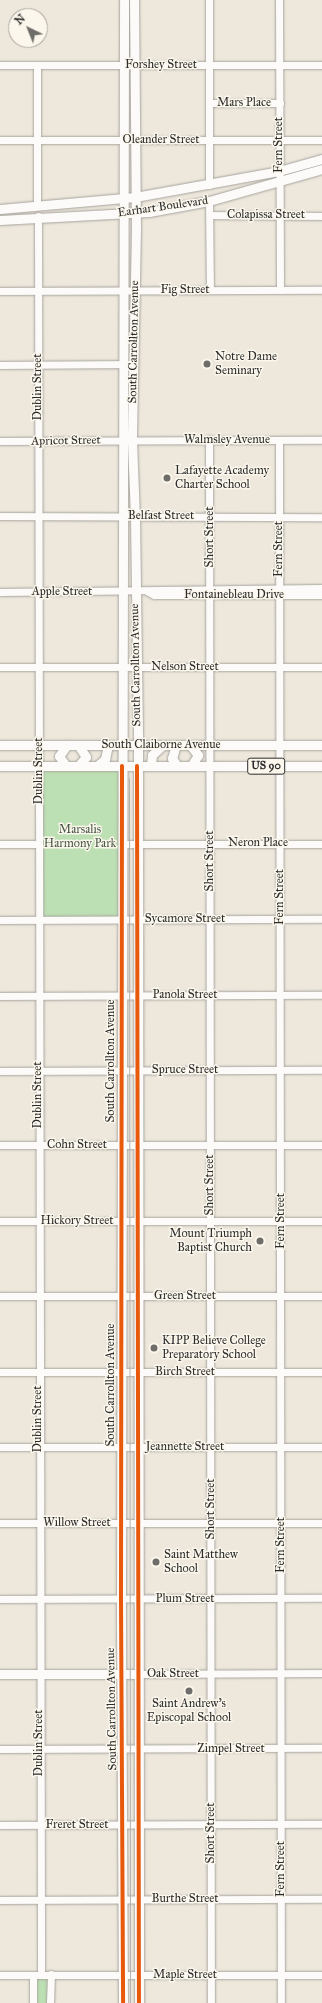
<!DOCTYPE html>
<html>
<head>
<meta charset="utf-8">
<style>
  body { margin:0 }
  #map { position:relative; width:322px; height:2003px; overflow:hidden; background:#ede7dc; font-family:"IM FELL Great Primer",serif }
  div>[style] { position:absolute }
  .green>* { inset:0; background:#bcdfb3 }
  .roads { filter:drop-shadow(0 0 1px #a7a49d) drop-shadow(0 0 1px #a7a49d) }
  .minor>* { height:7px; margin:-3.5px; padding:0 3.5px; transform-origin:3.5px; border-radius:3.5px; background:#fcfbfa }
  .major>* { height:9px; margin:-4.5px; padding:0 4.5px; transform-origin:4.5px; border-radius:4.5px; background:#fcfbfa }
  .tram>* { height:1px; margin:-0.5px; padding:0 0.5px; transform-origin:0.5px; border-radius:0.5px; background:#b4b3b2 }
  .cycleway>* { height:4px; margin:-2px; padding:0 2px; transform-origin:2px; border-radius:2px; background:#e8590c }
  .dots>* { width:11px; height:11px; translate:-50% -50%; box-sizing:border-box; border:2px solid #fbf7ec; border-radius:50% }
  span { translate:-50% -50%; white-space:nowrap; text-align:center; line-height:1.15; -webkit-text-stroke:3px #fbf7ec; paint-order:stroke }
  .shield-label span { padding:1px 3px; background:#fbf7ec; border:1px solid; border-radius:3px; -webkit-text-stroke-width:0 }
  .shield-label { font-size:11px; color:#2b2b2b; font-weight:700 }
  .street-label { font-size:12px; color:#2b2b2b }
  .poi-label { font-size:12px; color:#2b2b2b }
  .left { translate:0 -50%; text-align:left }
  .right { translate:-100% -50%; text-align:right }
  .park-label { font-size:12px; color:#455644 }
  .north { position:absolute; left:8px; top:8px; width:40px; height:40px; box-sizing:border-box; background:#fbf7ec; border:1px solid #a8a59f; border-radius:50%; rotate:317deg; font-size:11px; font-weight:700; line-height:16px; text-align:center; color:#2b2b2b }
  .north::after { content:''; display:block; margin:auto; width:14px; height:18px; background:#6f6d69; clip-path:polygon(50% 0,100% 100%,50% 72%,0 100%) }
</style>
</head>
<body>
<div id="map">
  <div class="green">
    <div style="clip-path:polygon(39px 766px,122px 766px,122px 919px,38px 919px)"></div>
    <div style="clip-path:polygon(37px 1979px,48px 1979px,48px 2003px,37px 2003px)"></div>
  </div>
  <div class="roads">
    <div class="minor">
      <div style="left:279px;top:0;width:290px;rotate:89.8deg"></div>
      <div style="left:0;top:65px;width:322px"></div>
      <div style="left:209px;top:103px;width:71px"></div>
      <div style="left:0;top:140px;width:322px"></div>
      <div style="left:209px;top:185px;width:185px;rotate:-90deg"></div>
      <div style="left:209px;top:201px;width:89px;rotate:89.4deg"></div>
      <div style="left:37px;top:205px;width:140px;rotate:-90deg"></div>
      <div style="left:210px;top:215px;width:112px;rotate:0.5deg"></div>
      <div style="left:38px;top:216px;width:1759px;rotate:89.9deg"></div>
      <div style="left:0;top:291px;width:322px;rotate:-0.2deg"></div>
      <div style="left:0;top:365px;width:134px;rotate:-0.4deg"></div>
      <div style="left:209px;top:439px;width:1564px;rotate:89.93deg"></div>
      <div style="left:279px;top:440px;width:1563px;rotate:89.93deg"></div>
      <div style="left:0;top:441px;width:322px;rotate:-0.2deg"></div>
      <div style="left:0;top:516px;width:322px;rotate:0.2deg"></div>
      <div style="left:0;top:592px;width:322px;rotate:-0.7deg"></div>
      <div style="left:148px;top:592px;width:7px;rotate:27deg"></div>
      <div style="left:154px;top:595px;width:168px"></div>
      <div style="left:0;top:667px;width:322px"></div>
      <div style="left:0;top:844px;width:39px"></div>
      <div style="left:122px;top:844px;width:200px"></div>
      <div style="left:0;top:920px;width:322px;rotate:-0.2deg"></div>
      <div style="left:0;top:996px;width:322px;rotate:-0.2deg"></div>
      <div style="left:0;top:1071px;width:322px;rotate:-0.2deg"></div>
      <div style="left:0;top:1145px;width:322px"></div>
      <div style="left:0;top:1221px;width:322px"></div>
      <div style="left:0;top:1296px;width:322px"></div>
      <div style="left:0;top:1372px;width:322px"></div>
      <div style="left:0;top:1447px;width:322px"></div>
      <div style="left:0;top:1523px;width:322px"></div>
      <div style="left:0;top:1599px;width:322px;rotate:-0.2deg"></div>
      <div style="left:139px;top:1674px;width:183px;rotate:-0.3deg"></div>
      <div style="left:0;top:1749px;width:322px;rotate:-0.2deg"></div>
      <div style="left:0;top:1825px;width:322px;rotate:-0.2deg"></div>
      <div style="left:0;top:1900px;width:322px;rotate:-0.2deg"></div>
      <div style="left:0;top:1975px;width:322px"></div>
      <div style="left:33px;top:1975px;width:28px;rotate:90deg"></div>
      <div style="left:50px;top:2003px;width:29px;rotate:-88deg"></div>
    </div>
    <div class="major">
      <div style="left:134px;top:0;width:228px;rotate:89.5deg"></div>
      <div style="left:136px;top:228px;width:212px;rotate:91.1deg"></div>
      <div style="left:132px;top:440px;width:77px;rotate:87.8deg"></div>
      <div style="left:135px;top:517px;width:228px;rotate:89.2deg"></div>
      <div style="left:138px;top:745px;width:1258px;rotate:89.95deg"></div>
      <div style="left:0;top:209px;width:136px;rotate:-5.1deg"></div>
      <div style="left:135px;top:197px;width:146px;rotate:-10.2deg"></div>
      <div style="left:279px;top:171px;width:45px;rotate:-15.6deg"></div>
      <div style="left:0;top:220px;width:149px;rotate:-3.1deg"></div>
      <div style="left:149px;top:212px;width:61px;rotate:-10.4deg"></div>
      <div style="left:209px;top:201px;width:117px;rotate:-15.8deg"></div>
      <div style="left:0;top:745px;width:322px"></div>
      <div style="left:78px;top:745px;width:14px;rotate:56deg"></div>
      <div style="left:86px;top:757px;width:12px;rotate:132deg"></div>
      <div style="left:176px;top:745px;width:14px;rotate:107deg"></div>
      <div style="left:172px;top:758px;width:9px;rotate:58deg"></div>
      <div style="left:190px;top:745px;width:13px;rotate:51deg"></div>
      <div style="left:198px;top:755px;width:13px;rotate:122deg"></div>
      <div style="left:0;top:766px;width:322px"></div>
      <div style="left:66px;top:766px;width:12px;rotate:-125deg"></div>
      <div style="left:59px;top:756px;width:14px;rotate:-54deg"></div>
      <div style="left:97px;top:766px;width:11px;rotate:-41deg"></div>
      <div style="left:105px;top:759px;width:14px;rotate:-78deg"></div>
      <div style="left:151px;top:766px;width:11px;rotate:-85deg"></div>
      <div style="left:152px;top:755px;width:15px;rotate:-42deg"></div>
      <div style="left:0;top:1674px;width:139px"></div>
      <div style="left:123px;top:2003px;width:404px;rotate:-90.3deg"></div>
      <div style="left:121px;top:1599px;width:1599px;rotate:-89.89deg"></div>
    </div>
  </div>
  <div class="tram">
    <div style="left:129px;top:778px;width:1225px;rotate:89.95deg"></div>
  </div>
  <div class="cycleway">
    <div style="left:122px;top:766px;width:833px;rotate:90.07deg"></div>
    <div style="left:121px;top:1599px;width:404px;rotate:89.7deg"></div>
    <div style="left:137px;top:766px;width:1237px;rotate:89.91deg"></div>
  </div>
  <div class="dots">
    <div style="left:207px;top:364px;background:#6f6d69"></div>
    <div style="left:167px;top:478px;background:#6f6d69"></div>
    <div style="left:260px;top:1241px;background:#6f6d69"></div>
    <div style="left:154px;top:1348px;background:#6f6d69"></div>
    <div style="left:156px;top:1562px;background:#6f6d69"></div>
    <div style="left:189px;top:1691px;background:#6f6d69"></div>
  </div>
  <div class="shield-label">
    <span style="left:266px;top:766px">US 90</span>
  </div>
  <div class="street-label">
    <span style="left:161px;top:65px">Forshey Street</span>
    <span style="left:244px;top:103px">Mars Place</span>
    <span style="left:161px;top:140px">Oleander Street</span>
    <span style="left:279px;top:145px;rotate:-90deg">Fern Street</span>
    <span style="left:163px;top:207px;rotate:-8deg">Earhart Boulevard</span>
    <span style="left:266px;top:215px">Colapissa Street</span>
    <span style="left:185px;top:290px">Fig Street</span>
    <span style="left:134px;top:342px;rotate:-89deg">South Carrollton Avenue</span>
    <span style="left:38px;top:387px;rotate:-90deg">Dublin Street</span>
    <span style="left:227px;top:440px">Walmsley Avenue</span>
    <span style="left:66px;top:441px;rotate:-1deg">Apricot Street</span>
    <span style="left:161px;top:516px">Belfast Street</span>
    <span style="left:210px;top:537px;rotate:-90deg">Short Street</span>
    <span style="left:279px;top:549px;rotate:-90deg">Fern Street</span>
    <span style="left:62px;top:592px">Apple Street</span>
    <span style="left:234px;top:595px">Fontainebleau Drive</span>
    <span style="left:136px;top:665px;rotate:-91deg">South Carrollton Avenue</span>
    <span style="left:185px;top:667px">Nelson Street</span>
    <span style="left:161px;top:745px">South Claiborne Avenue</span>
    <span style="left:39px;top:771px;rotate:-90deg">Dublin Street</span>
    <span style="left:258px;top:843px">Neron Place</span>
    <span style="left:210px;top:861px;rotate:-90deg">Short Street</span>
    <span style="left:280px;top:897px;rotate:-90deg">Fern Street</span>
    <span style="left:185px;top:919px">Sycamore Street</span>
    <span style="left:185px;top:995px">Panola Street</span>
    <span style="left:111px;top:1061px;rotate:-90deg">South Carrollton Avenue</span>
    <span style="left:185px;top:1070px">Spruce Street</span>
    <span style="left:38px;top:1095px;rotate:-90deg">Dublin Street</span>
    <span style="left:77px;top:1145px">Cohn Street</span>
    <span style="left:210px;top:1185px;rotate:-90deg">Short Street</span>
    <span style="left:77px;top:1221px">Hickory Street</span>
    <span style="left:281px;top:1221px;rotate:-90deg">Fern Street</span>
    <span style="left:185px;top:1296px">Green Street</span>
    <span style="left:185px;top:1372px">Birch Street</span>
    <span style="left:111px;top:1385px;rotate:-90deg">South Carrollton Avenue</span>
    <span style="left:38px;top:1419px;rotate:-90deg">Dublin Street</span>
    <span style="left:185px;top:1447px">Jeannette Street</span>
    <span style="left:211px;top:1509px;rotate:-90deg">Short Street</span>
    <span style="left:77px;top:1523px">Willow Street</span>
    <span style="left:281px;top:1545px;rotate:-90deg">Fern Street</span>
    <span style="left:185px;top:1599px">Plum Street</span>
    <span style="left:173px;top:1674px">Oak Street</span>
    <span style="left:112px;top:1709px;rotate:-91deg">South Carrollton Avenue</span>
    <span style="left:39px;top:1743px;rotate:-90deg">Dublin Street</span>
    <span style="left:231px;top:1749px">Zimpel Street</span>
    <span style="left:77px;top:1825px">Freret Street</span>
    <span style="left:211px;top:1833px;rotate:-90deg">Short Street</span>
    <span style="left:281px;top:1869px;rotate:-90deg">Fern Street</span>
    <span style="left:185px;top:1899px">Burthe Street</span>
    <span style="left:185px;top:1975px">Maple Street</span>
  </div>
  <div class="poi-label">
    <span class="left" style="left:215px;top:364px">Notre Dame<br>Seminary</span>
    <span class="left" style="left:175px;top:478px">Lafayette Academy<br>Charter School</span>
    <span class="right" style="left:252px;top:1241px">Mount Triumph<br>Baptist Church</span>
    <span class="left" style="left:162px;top:1348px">KIPP Believe College<br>Preparatory School</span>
    <span class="left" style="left:164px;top:1562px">Saint Matthew<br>School</span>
    <span style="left:189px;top:1711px">Saint Andrew's<br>Episcopal School</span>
  </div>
  <div class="park-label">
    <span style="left:80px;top:837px">Marsalis<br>Harmony Park</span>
  </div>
  <div class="north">N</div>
</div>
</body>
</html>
